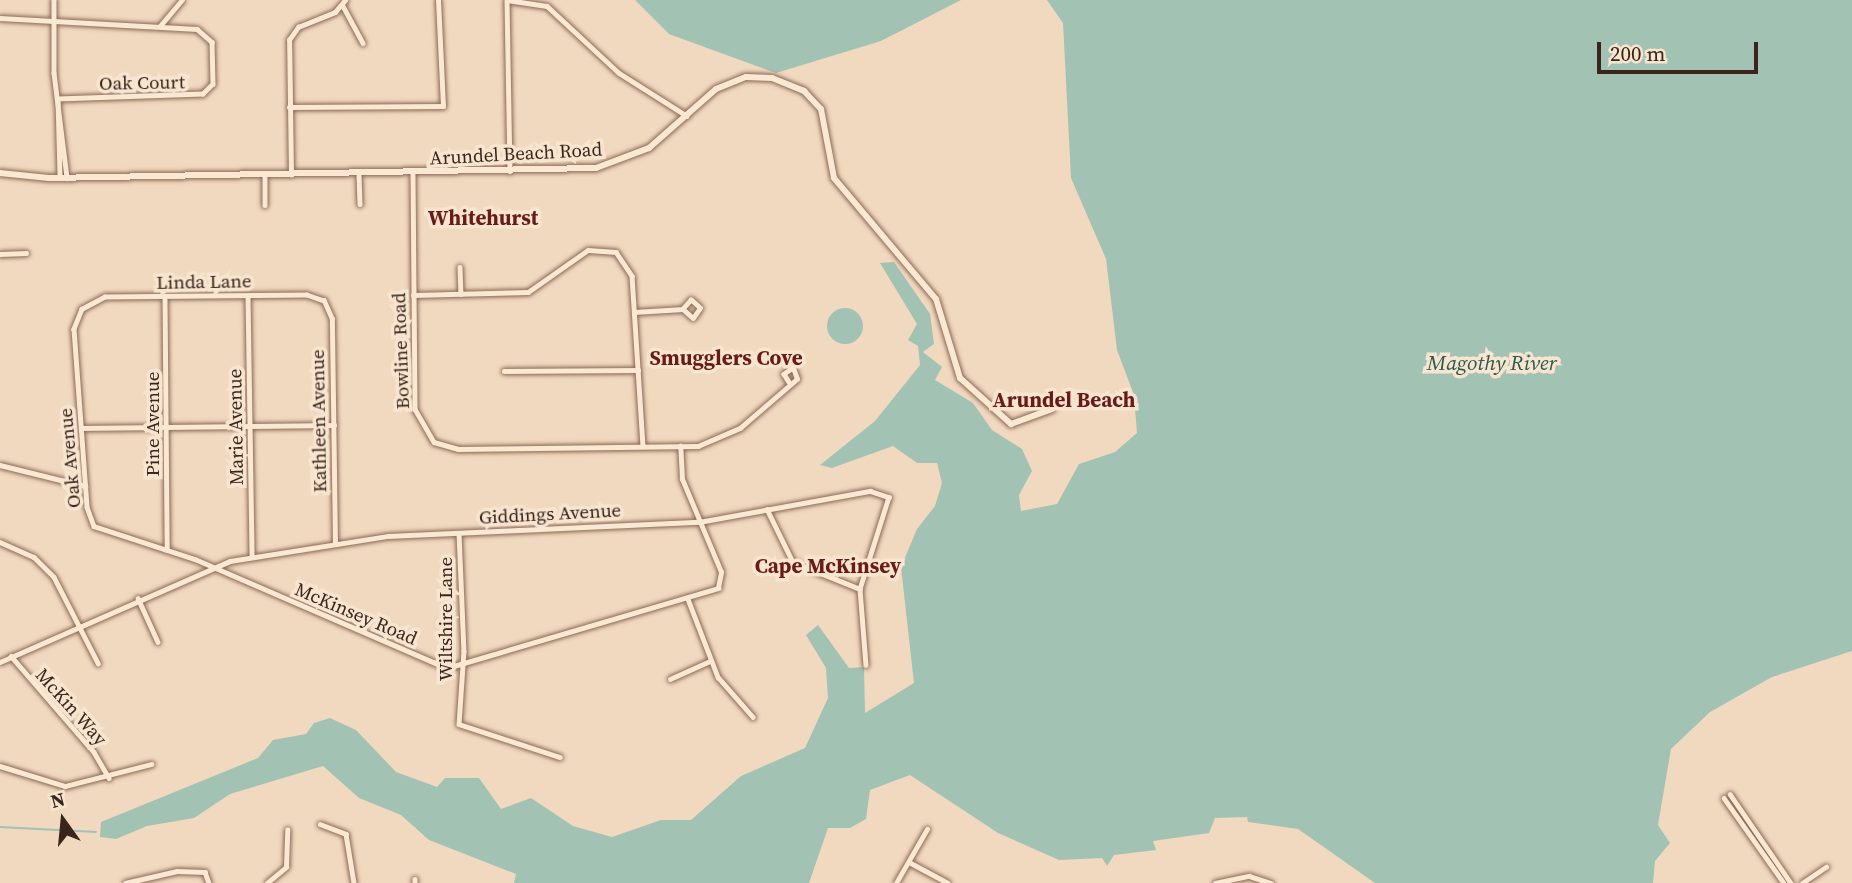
<!DOCTYPE html>
<html>
<head>
<meta charset="utf-8">
<style>
  body { margin:0 }
  #map { position:relative; width:1852px; height:883px; overflow:hidden; background:#f1d9bf; font-family:"Source Serif 4",serif }
  div>[style] { position:absolute }
  .water>* { inset:0; background:#a2c2b3 }
  .round { border-radius:50% }
  .stream>* { height:2px; margin:-1px; padding:0 1px; transform-origin:1px; border-radius:1px; background:#a2c2b3 }
  .roads { filter:drop-shadow(0 0 2px #8a6956) drop-shadow(0 0 2px #8a6956) }
  .street>* { height:4.5px; margin:-2.25px; padding:0 2.25px; transform-origin:2.25px; border-radius:2.25px; background:#fbe8d3 }
  .secondary>* { height:6px; margin:-3px; padding:0 3px; transform-origin:3px; border-radius:3px; background:#fbe8d3 }
  span { translate:-50% -50%; white-space:nowrap; text-align:center; line-height:1.15; -webkit-text-stroke:7px #f8e5cf; paint-order:stroke }
  .street-label { font-size:19px; color:#39251c }
  .neighbourhood-label { font-size:21px; color:#681b18; font-weight:700 }
  .water-label { font-size:21px; color:#2a5a4e; font-style:italic }
  .north { position:absolute; left:28px; top:785px; width:70px; height:70px; -webkit-text-stroke:5px #f8e5cf; paint-order:stroke; rotate:345deg; font-size:19px; font-weight:700; line-height:28px; text-align:center; color:#39251c }
  .north::after { content:''; display:block; margin:auto; width:24px; height:32px; background:#39251c; clip-path:polygon(50% 0,100% 100%,50% 72%,0 100%) }
  .scale { position:absolute; left:1597px; top:42px; width:161px; height:32px; box-sizing:border-box; border:4px solid #39251c; border-top:0; padding-left:9px; font-size:21px; line-height:24px; white-space:nowrap; color:#39251c; -webkit-text-stroke:5px #f8e5cf; paint-order:stroke }
</style>
</head>
<body>
<div id="map">
  <div class="water">
    <div style="clip-path:polygon(635px 0,961px 0,881px 41px,776px 73px,669px 34px)"></div>
    <div style="clip-path:polygon(1047px 0,1852px 0,1852px 651px,1772px 677px,1710px 712px,1671px 749px,1658px 825px,1670px 843px,1655px 861px,1653px 883px,1375px 883px,1298px 829px,1248px 822px,1247px 817px,1215px 818px,1209px 833px,1153px 841px,1156px 850px,1114px 855px,1107px 866px,1102px 858px,1059px 860px,998px 833px,910px 775px,870px 790px,866px 819px,850px 828px,828px 828px,809px 883px,514px 883px,516px 874px,429px 840px,401px 815px,359px 798px,323px 766px,230px 794px,194px 818px,147px 826px,116px 839px,100px 837px,101px 822px,258px 758px,273px 740px,306px 734px,314px 723px,330px 718px,356px 730px,396px 772px,437px 787px,445px 778px,479px 778px,501px 809px,531px 798px,573px 826px,612px 837px,661px 820px,691px 820px,741px 776px,805px 748px,828px 698px,826px 668px,806px 635px,818px 625px,849px 668px,864px 667px,865px 713px,914px 683px,901px 567px,917px 529px,935px 506px,942px 483px,937px 463px,917px 463px,893px 446px,832px 468px,820px 465px,875px 421px,920px 365px,918px 346px,908px 340px,917px 324px,880px 263px,894px 262px,930px 314px,934px 344px,923px 352px,942px 367px,935px 380px,973px 403px,992px 430px,1022px 449px,1032px 471px,1019px 495px,1021px 511px,1057px 504px,1079px 464px,1115px 452px,1137px 433px,1134px 395px,1117px 350px,1106px 259px,1071px 178px,1063px 23px)"></div>
    <div class="round" style="left:827px;top:308px;width:36px;height:36px"></div>
  </div>
  <div class="stream">
    <div style="left:0;top:827px;width:96px;rotate:3deg"></div>
  </div>
  <div class="roads">
    <div class="street">
      <div style="left:54px;top:0;width:73px;rotate:90deg"></div>
      <div style="left:54px;top:73px;width:106px;rotate:82.9deg"></div>
      <div style="left:507px;top:0;width:40px;rotate:8.5deg"></div>
      <div style="left:547px;top:6px;width:98px;rotate:42.9deg"></div>
      <div style="left:619px;top:73px;width:80px;rotate:32.3deg"></div>
      <div style="left:507px;top:0;width:171px;rotate:89deg"></div>
      <div style="left:343px;top:6px;width:42px;rotate:61.6deg"></div>
      <div style="left:0;top:18px;width:197px;rotate:3.2deg"></div>
      <div style="left:197px;top:29px;width:20px;rotate:41deg"></div>
      <div style="left:212px;top:42px;width:42px;rotate:88.6deg"></div>
      <div style="left:213px;top:84px;width:14px;rotate:135deg"></div>
      <div style="left:203px;top:94px;width:145px;rotate:178deg"></div>
      <div style="left:160px;top:26px;width:34px;rotate:-50deg"></div>
      <div style="left:58px;top:99px;width:79px;rotate:88.5deg"></div>
      <div style="left:289px;top:107px;width:154px;rotate:-0.4deg"></div>
      <div style="left:443px;top:106px;width:106px;rotate:-92.7deg"></div>
      <div style="left:413px;top:174px;width:235px;rotate:89.5deg"></div>
      <div style="left:415px;top:409px;width:38px;rotate:60deg"></div>
      <div style="left:434px;top:442px;width:25px;rotate:16deg"></div>
      <div style="left:458px;top:449px;width:240px;rotate:-0.7deg"></div>
      <div style="left:698px;top:446px;width:46px;rotate:-23.2deg"></div>
      <div style="left:740px;top:428px;width:75px;rotate:-40.7deg"></div>
      <div style="left:797px;top:379px;width:12px;rotate:-110deg"></div>
      <div style="left:793px;top:368px;width:11px;rotate:146deg"></div>
      <div style="left:784px;top:374px;width:9px;rotate:58deg"></div>
      <div style="left:291px;top:175px;width:135px;rotate:-90.8deg"></div>
      <div style="left:289px;top:40px;width:16px;rotate:-55deg"></div>
      <div style="left:298px;top:27px;width:40px;rotate:-22deg"></div>
      <div style="left:335px;top:12px;width:16px;rotate:-50deg"></div>
      <div style="left:359px;top:175px;width:29px;rotate:88deg"></div>
      <div style="left:265px;top:176px;width:29px;rotate:90deg"></div>
      <div style="left:0;top:254px;width:26px;rotate:-2deg"></div>
      <div style="left:460px;top:267px;width:27px;rotate:88deg"></div>
      <div style="left:413px;top:295px;width:115px;rotate:-1.5deg"></div>
      <div style="left:528px;top:292px;width:73px;rotate:-35deg"></div>
      <div style="left:588px;top:250px;width:28px;rotate:4deg"></div>
      <div style="left:616px;top:252px;width:29px;rotate:56deg"></div>
      <div style="left:632px;top:276px;width:170px;rotate:86.3deg"></div>
      <div style="left:248px;top:296px;width:261px;rotate:89.1deg"></div>
      <div style="left:165px;top:297px;width:253px;rotate:89.5deg"></div>
      <div style="left:634px;top:312px;width:49px;rotate:-3.5deg"></div>
      <div style="left:683px;top:309px;width:13px;rotate:42deg"></div>
      <div style="left:693px;top:318px;width:12px;rotate:-55deg"></div>
      <div style="left:700px;top:308px;width:12px;rotate:-138deg"></div>
      <div style="left:691px;top:300px;width:12px;rotate:132deg"></div>
      <div style="left:504px;top:371px;width:134px;rotate:-0.4deg"></div>
      <div style="left:81px;top:428px;width:253px;rotate:-0.7deg"></div>
      <div style="left:0;top:465px;width:88px;rotate:13.9deg"></div>
      <div style="left:767px;top:509px;width:59px;rotate:63.9deg"></div>
      <div style="left:793px;top:562px;width:72px;rotate:21.9deg"></div>
      <div style="left:459px;top:533px;width:118px;rotate:87.6deg"></div>
      <div style="left:464px;top:651px;width:73px;rotate:93.9deg"></div>
      <div style="left:459px;top:724px;width:106px;rotate:18.1deg"></div>
      <div style="left:0;top:542px;width:37px;rotate:24deg"></div>
      <div style="left:34px;top:557px;width:28px;rotate:45deg"></div>
      <div style="left:54px;top:577px;width:97px;rotate:62.9deg"></div>
      <div style="left:335px;top:544px;width:225px;rotate:-90.8deg"></div>
      <div style="left:332px;top:319px;width:20px;rotate:-114deg"></div>
      <div style="left:324px;top:301px;width:18px;rotate:-161deg"></div>
      <div style="left:307px;top:295px;width:202px;rotate:179.4deg"></div>
      <div style="left:105px;top:297px;width:26px;rotate:152deg"></div>
      <div style="left:82px;top:309px;width:22px;rotate:112deg"></div>
      <div style="left:74px;top:329px;width:178px;rotate:85.8deg"></div>
      <div style="left:87px;top:507px;width:20px;rotate:70deg"></div>
      <div style="left:94px;top:526px;width:106px;rotate:18.1deg"></div>
      <div style="left:195px;top:559px;width:275px;rotate:23.4deg"></div>
      <div style="left:447px;top:668px;width:283px;rotate:-16.4deg"></div>
      <div style="left:718px;top:588px;width:16px;rotate:-79deg"></div>
      <div style="left:721px;top:572px;width:101px;rotate:-112.8deg"></div>
      <div style="left:682px;top:479px;width:33px;rotate:-93deg"></div>
      <div style="left:138px;top:598px;width:48px;rotate:65.6deg"></div>
      <div style="left:688px;top:599px;width:84px;rotate:69deg"></div>
      <div style="left:718px;top:677px;width:53px;rotate:48.8deg"></div>
      <div style="left:11px;top:656px;width:127px;rotate:49.2deg"></div>
      <div style="left:94px;top:752px;width:30px;rotate:60deg"></div>
      <div style="left:0;top:662px;width:251px;rotate:-23.7deg"></div>
      <div style="left:230px;top:561px;width:160px;rotate:-9deg"></div>
      <div style="left:388px;top:536px;width:311px;rotate:-2.6deg"></div>
      <div style="left:699px;top:522px;width:174px;rotate:-10.3deg"></div>
      <div style="left:870px;top:491px;width:20px;rotate:18deg"></div>
      <div style="left:889px;top:497px;width:96px;rotate:107.5deg"></div>
      <div style="left:860px;top:589px;width:76px;rotate:85.5deg"></div>
      <div style="left:670px;top:679px;width:44px;rotate:-24.2deg"></div>
      <div style="left:0;top:766px;width:68px;rotate:17.1deg"></div>
      <div style="left:65px;top:786px;width:89px;rotate:-14.3deg"></div>
      <div style="left:1730px;top:794px;width:108px;rotate:55.6deg"></div>
      <div style="left:1724px;top:798px;width:104px;rotate:54.8deg"></div>
      <div style="left:320px;top:824px;width:28px;rotate:21deg"></div>
      <div style="left:346px;top:834px;width:50px;rotate:80.7deg"></div>
      <div style="left:909px;top:862px;width:44px;rotate:28.3deg"></div>
      <div style="left:415px;top:879px;width:4px;rotate:90deg"></div>
      <div style="left:125px;top:883px;width:53px;rotate:-13deg"></div>
      <div style="left:177px;top:871px;width:28px;rotate:2deg"></div>
      <div style="left:205px;top:872px;width:12px;rotate:70deg"></div>
      <div style="left:267px;top:883px;width:25px;rotate:-40deg"></div>
      <div style="left:286px;top:867px;width:37px;rotate:-88deg"></div>
      <div style="left:896px;top:883px;width:62px;rotate:-60.1deg"></div>
      <div style="left:1215px;top:883px;width:35px;rotate:-12deg"></div>
      <div style="left:1249px;top:876px;width:23px;rotate:18deg"></div>
      <div style="left:1802px;top:883px;width:29px;rotate:-34deg"></div>
    </div>
    <div class="secondary">
      <div style="left:0;top:173px;width:49px;rotate:5.8deg"></div>
      <div style="left:49px;top:178px;width:547px;rotate:-1.05deg"></div>
      <div style="left:596px;top:168px;width:57px;rotate:-20.7deg"></div>
      <div style="left:649px;top:148px;width:89px;rotate:-41.4deg"></div>
      <div style="left:716px;top:89px;width:32px;rotate:-22deg"></div>
      <div style="left:746px;top:77px;width:26px;rotate:2deg"></div>
      <div style="left:772px;top:78px;width:35px;rotate:22deg"></div>
      <div style="left:804px;top:91px;width:25px;rotate:47deg"></div>
      <div style="left:821px;top:109px;width:70px;rotate:79.3deg"></div>
      <div style="left:834px;top:178px;width:158px;rotate:49.9deg"></div>
      <div style="left:936px;top:299px;width:83px;rotate:73.1deg"></div>
      <div style="left:960px;top:378px;width:69px;rotate:42deg"></div>
      <div style="left:1011px;top:424px;width:44px;rotate:-20.1deg"></div>
    </div>
  </div>
  <div class="street-label">
    <span style="left:142px;top:83px;rotate:-1deg">Oak Court</span>
    <span style="left:516px;top:154px;rotate:-3deg">Arundel Beach Road</span>
    <span style="left:204px;top:282px;rotate:-1deg">Linda Lane</span>
    <span style="left:401px;top:351px;rotate:-92deg">Bowline Road</span>
    <span style="left:319px;top:421px;rotate:-91deg">Kathleen Avenue</span>
    <span style="left:153px;top:424px;rotate:-90deg">Pine Avenue</span>
    <span style="left:236px;top:427px;rotate:-91deg">Marie Avenue</span>
    <span style="left:70px;top:458px;rotate:-95deg">Oak Avenue</span>
    <span style="left:550px;top:514px;rotate:-3deg">Giddings Avenue</span>
    <span style="left:356px;top:614px;rotate:23deg">McKinsey Road</span>
    <span style="left:446px;top:619px;rotate:-90deg">Wiltshire Lane</span>
    <span style="left:71px;top:707px;rotate:48deg">McKin Way</span>
  </div>
  <div class="neighbourhood-label">
    <span style="left:483px;top:218px">Whitehurst</span>
    <span style="left:726px;top:358px">Smugglers Cove</span>
    <span style="left:1064px;top:400px">Arundel Beach</span>
    <span style="left:828px;top:566px">Cape McKinsey</span>
  </div>
  <div class="water-label">
    <span style="left:1492px;top:363px">Magothy River</span>
  </div>
  <div class="north">N</div>
  <div class="scale">200 m</div>
</div>
</body>
</html>
